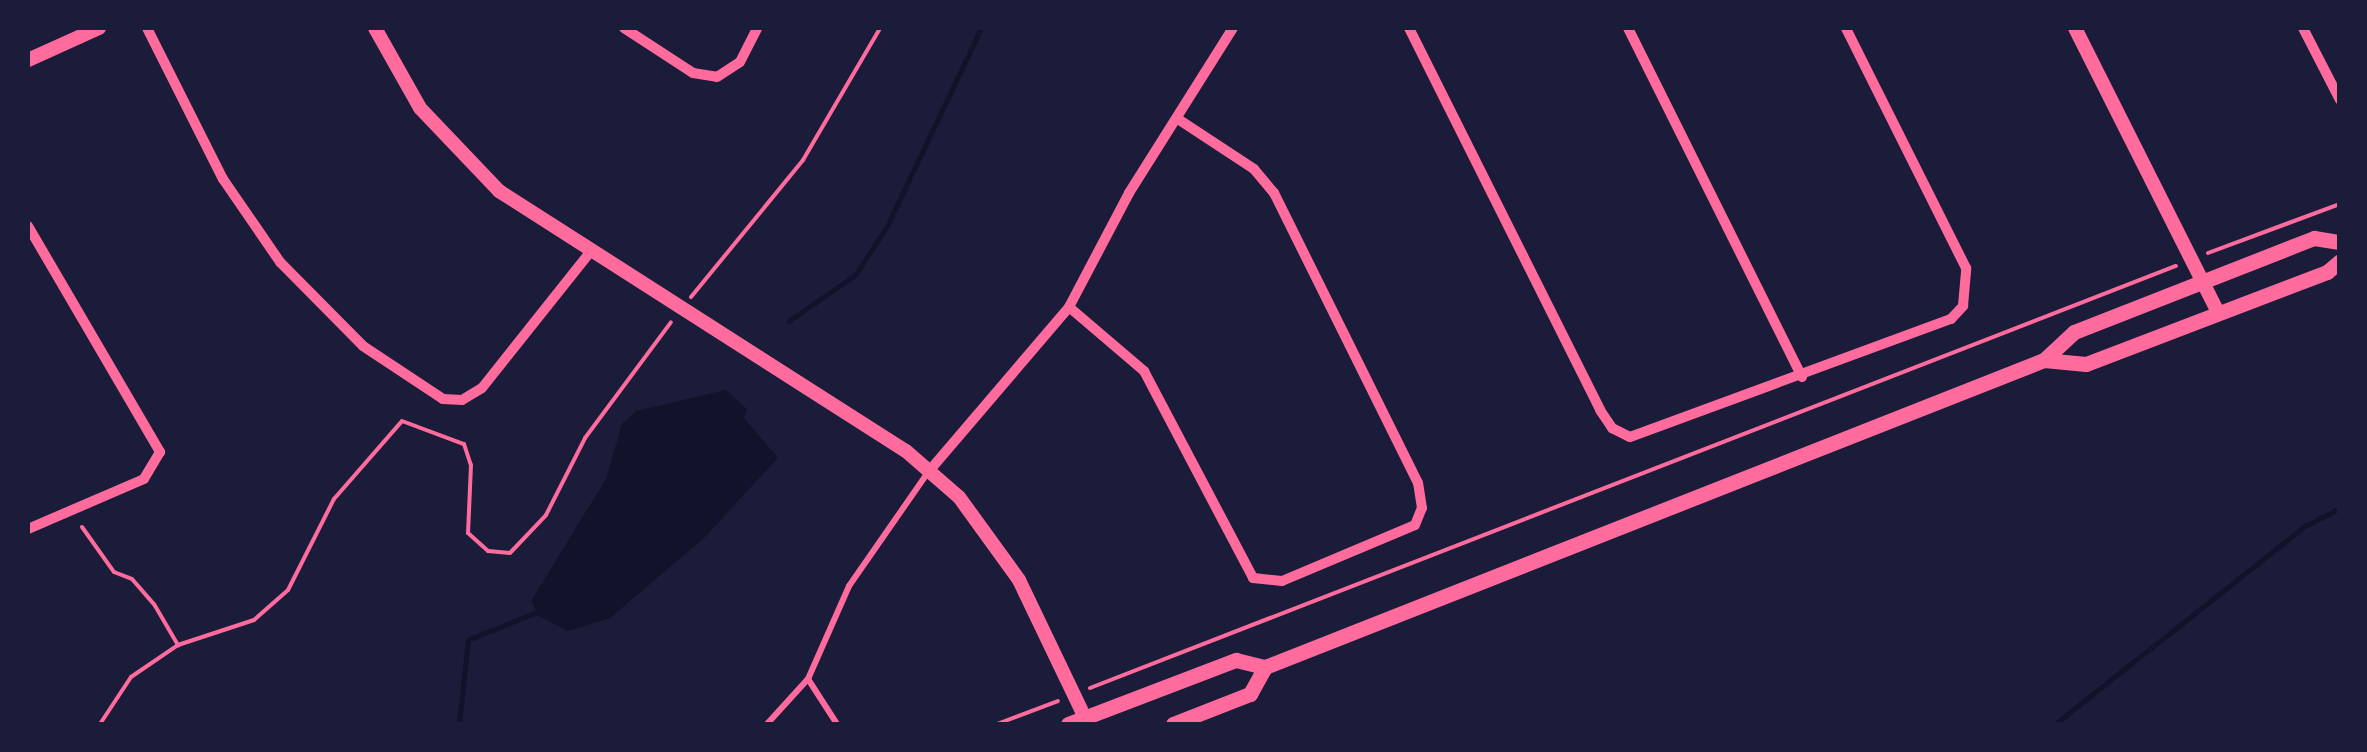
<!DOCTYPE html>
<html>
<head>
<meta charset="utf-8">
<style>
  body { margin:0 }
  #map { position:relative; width:2367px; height:752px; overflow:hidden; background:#1b1b3a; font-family:"Archivo Narrow",sans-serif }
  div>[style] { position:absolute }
  .water>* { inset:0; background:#12122b }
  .stream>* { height:5px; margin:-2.5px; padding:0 2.5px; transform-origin:2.5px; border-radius:2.5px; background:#12122b }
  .path>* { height:4px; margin:-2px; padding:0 2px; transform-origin:2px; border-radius:2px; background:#ff6b9d }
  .service>* { height:6px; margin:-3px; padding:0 3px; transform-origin:3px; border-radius:3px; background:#ff6b9d }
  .minor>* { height:10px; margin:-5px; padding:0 5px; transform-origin:5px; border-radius:5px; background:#ff6b9d }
  .tertiary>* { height:14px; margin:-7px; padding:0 7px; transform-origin:7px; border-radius:7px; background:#ff6b9d }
  .secondary>* { height:15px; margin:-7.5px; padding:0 7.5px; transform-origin:7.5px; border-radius:7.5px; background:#ff6b9d }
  span { translate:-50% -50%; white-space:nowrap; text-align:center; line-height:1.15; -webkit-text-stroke:8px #1b1b3a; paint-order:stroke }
  .frame { position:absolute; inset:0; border:30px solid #1b1b3a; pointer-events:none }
</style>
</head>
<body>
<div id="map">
  <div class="water">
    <div style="clip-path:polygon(726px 390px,747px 409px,744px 418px,778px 458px,703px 539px,610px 618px,568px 631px,539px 616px,531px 601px,606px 479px,622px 424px,636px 411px)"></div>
  </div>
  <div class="stream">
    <div style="left:789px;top:321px;width:82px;rotate:-35deg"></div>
    <div style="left:856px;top:274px;width:57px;rotate:-57.1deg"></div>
    <div style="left:887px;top:226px;width:219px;rotate:-64.6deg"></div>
    <div style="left:459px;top:724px;width:84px;rotate:-83.9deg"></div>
    <div style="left:468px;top:640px;width:77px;rotate:-22.2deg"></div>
    <div style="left:2055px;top:724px;width:319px;rotate:-38.4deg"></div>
    <div style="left:2305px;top:526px;width:39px;rotate:-27deg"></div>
  </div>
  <div class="path">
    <div style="left:2208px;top:253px;width:141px;rotate:-20.4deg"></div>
    <div style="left:691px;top:297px;width:177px;rotate:-50.7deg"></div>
    <div style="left:803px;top:160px;width:153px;rotate:-59.7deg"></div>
    <div style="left:82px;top:527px;width:55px;rotate:54.6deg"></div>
    <div style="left:114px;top:572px;width:19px;rotate:21deg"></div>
    <div style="left:132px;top:579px;width:33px;rotate:49deg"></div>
    <div style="left:154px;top:604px;width:48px;rotate:59.7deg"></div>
    <div style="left:1090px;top:688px;width:1165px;rotate:-21.24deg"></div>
    <div style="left:100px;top:724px;width:56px;rotate:-56.6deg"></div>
    <div style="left:131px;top:677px;width:57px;rotate:-34.2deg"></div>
    <div style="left:178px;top:645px;width:80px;rotate:-18.2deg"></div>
    <div style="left:254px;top:620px;width:45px;rotate:-41.4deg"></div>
    <div style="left:288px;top:590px;width:102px;rotate:-63.2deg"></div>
    <div style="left:334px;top:499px;width:103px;rotate:-48.9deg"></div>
    <div style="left:402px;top:421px;width:66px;rotate:20.4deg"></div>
    <div style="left:464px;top:444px;width:22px;rotate:72deg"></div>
    <div style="left:471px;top:465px;width:68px;rotate:92.5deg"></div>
    <div style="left:468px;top:533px;width:27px;rotate:42deg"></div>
    <div style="left:488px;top:551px;width:22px;rotate:5deg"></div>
    <div style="left:510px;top:553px;width:52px;rotate:-46.5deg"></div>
    <div style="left:546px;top:515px;width:86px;rotate:-63.1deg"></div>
    <div style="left:585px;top:438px;width:144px;rotate:-53.4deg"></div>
    <div style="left:997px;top:724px;width:65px;rotate:-20.7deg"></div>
  </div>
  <div class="service">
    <div style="left:808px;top:679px;width:54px;rotate:57.2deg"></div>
    <div style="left:767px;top:724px;width:61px;rotate:-47.7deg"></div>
    <div style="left:808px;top:679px;width:102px;rotate:-66.2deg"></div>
    <div style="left:849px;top:586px;width:140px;rotate:-55.2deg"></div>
  </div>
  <div class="minor">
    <div style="left:147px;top:28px;width:169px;rotate:63.3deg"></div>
    <div style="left:223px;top:179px;width:101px;rotate:55.5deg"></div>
    <div style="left:280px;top:262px;width:118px;rotate:45.3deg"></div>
    <div style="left:363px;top:346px;width:96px;rotate:33.5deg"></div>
    <div style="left:443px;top:399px;width:19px;rotate:3deg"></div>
    <div style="left:462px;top:400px;width:23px;rotate:-31deg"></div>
    <div style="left:482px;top:388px;width:175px;rotate:-51.5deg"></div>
    <div style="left:624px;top:28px;width:82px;rotate:33.1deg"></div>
    <div style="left:693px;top:73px;width:24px;rotate:9deg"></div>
    <div style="left:717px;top:77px;width:27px;rotate:-33deg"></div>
    <div style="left:740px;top:62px;width:38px;rotate:-63deg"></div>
    <div style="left:1409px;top:28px;width:427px;rotate:63.4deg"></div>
    <div style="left:1600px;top:410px;width:22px;rotate:56deg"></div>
    <div style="left:1612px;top:428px;width:20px;rotate:27deg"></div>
    <div style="left:1630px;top:437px;width:342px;rotate:-20.2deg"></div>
    <div style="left:1951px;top:319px;width:18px;rotate:-47deg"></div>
    <div style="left:1963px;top:306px;width:38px;rotate:-85deg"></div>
    <div style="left:1966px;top:268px;width:268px;rotate:-116.6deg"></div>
    <div style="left:1628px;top:28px;width:390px;rotate:63.5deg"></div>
    <div style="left:2303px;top:28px;width:81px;rotate:62.8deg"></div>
    <div style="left:28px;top:226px;width:262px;rotate:59.7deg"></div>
    <div style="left:160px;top:452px;width:31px;rotate:121deg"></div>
    <div style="left:144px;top:479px;width:126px;rotate:156.7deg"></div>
    <div style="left:1069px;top:307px;width:99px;rotate:40.5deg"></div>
    <div style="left:1144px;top:371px;width:234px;rotate:62.2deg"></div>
    <div style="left:1253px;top:578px;width:29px;rotate:6deg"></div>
    <div style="left:1282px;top:581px;width:144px;rotate:-22.8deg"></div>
    <div style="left:1415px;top:525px;width:18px;rotate:-68deg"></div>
    <div style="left:1422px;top:508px;width:25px;rotate:-99deg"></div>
    <div style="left:1418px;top:483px;width:324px;rotate:-116.4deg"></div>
    <div style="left:1274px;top:193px;width:31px;rotate:-130deg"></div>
    <div style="left:1254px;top:169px;width:91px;rotate:-146.7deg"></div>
    <div style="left:930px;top:470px;width:214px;rotate:-49.5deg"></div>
    <div style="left:1069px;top:307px;width:129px;rotate:-62.2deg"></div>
    <div style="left:1129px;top:193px;width:195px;rotate:-57.8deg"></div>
  </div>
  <div class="tertiary">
    <div style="left:375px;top:28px;width:92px;rotate:60.6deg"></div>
    <div style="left:420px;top:108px;width:115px;rotate:46.4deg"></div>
    <div style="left:499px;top:191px;width:483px;rotate:32.6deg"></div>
    <div style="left:906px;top:451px;width:70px;rotate:41deg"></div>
    <div style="left:959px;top:497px;width:102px;rotate:54.1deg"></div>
    <div style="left:1019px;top:580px;width:160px;rotate:64.4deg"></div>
    <div style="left:2075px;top:28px;width:318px;rotate:63.3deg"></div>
    <div style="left:28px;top:60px;width:78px;rotate:-24.3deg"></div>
  </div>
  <div class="secondary">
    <div style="left:2044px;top:360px;width:42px;rotate:5.4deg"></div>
    <div style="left:2086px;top:364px;width:258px;rotate:-20.9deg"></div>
    <div style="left:2327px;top:272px;width:17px;rotate:-40deg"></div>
    <div style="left:1068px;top:724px;width:180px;rotate:-20.9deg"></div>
    <div style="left:1236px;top:660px;width:30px;rotate:14deg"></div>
    <div style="left:1265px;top:667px;width:837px;rotate:-21.51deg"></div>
    <div style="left:2044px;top:360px;width:41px;rotate:-43deg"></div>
    <div style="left:2074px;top:332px;width:258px;rotate:-21.4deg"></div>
    <div style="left:2314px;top:238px;width:26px;rotate:9deg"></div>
    <div style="left:1173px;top:724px;width:83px;rotate:-21.3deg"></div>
    <div style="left:1250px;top:694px;width:31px;rotate:-61deg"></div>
  </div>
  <div class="frame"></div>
</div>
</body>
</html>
